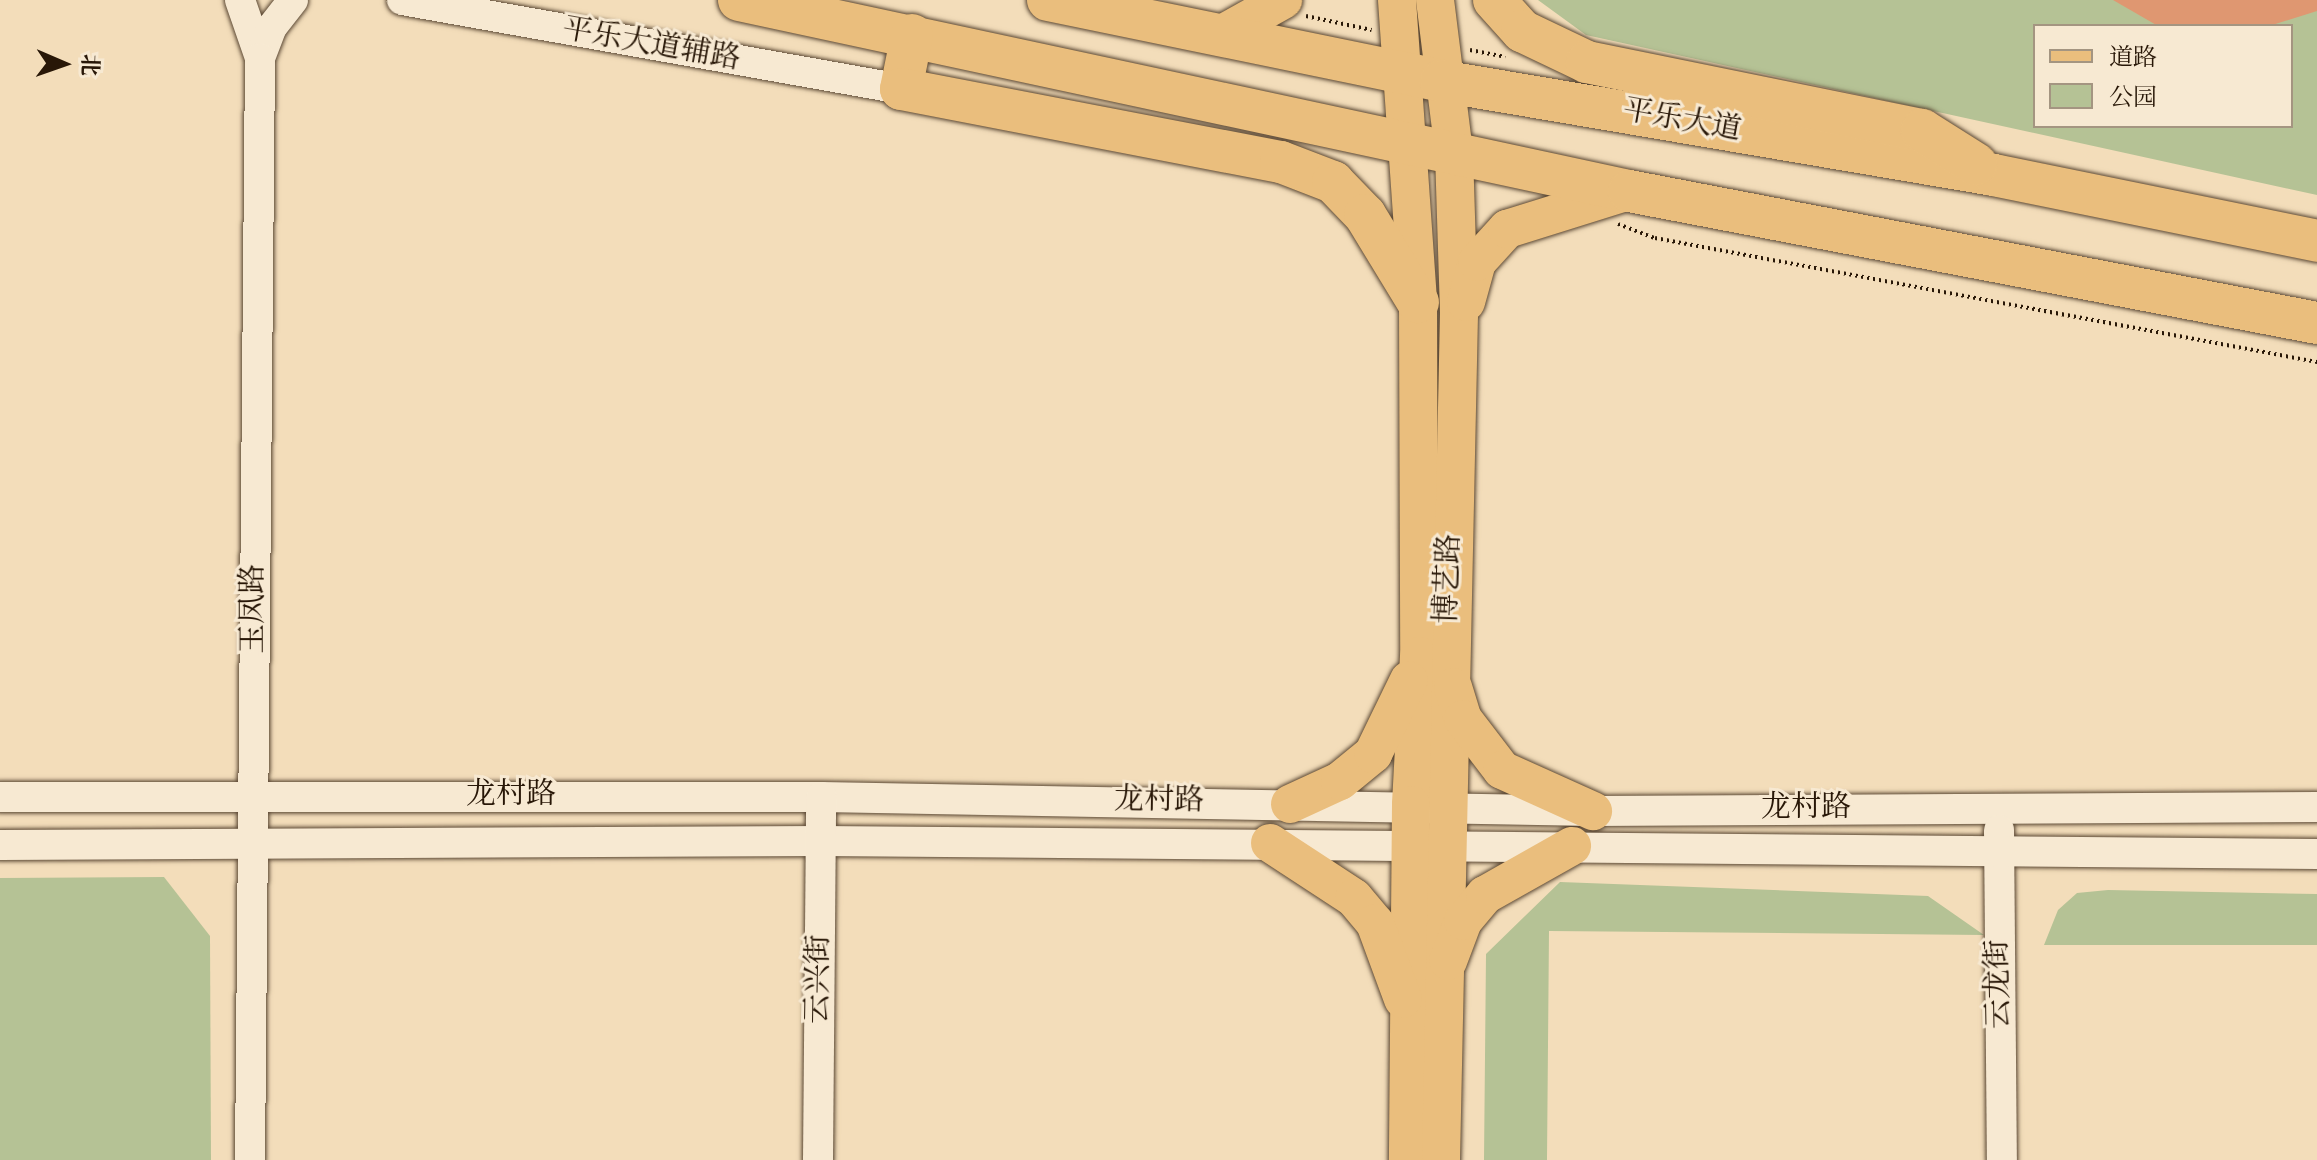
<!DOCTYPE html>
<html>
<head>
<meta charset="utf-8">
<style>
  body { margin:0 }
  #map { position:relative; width:2317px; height:1160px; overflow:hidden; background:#f3ddba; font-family:"Sorts Mill Goudy","Noto Serif SC",serif }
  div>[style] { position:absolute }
  .green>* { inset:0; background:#b5c295 }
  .building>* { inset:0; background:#df9771 }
  .path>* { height:4px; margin-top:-2px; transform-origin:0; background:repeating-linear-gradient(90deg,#281707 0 2px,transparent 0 6px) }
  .roads { filter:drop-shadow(0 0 2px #5b4834) drop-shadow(0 0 2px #5b4834) }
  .minor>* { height:30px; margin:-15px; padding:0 15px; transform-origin:15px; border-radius:15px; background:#f7e9d2 }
  .major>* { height:38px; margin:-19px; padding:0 19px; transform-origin:19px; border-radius:19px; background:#eabe7d }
  .highway>* { height:42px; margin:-21px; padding:0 21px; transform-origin:21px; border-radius:21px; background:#eabe7d }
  span { translate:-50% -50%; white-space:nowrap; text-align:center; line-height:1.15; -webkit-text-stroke:6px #f7e9d2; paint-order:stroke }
  .street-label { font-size:30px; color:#281707 }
  .legend { position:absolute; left:2033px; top:24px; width:260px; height:104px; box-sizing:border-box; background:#f7e9d2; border:2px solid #a49581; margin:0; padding:10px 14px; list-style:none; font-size:24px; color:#281707 }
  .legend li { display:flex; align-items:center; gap:16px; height:40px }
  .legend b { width:40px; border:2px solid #a49581 }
  .north { position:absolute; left:24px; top:24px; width:80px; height:80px; -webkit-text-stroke:6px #f7e9d2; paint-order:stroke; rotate:92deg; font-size:22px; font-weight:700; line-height:32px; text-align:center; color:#281707 }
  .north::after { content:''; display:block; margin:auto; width:28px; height:36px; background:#281707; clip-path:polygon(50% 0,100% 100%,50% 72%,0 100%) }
</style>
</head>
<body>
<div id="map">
  <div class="green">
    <div style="clip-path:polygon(evenodd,1538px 0,2317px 0,2317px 195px,1586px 35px,1538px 0,2035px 26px,2291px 26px,2291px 126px,2035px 126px,2035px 26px)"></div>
    <div style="clip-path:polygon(164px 877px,210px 936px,211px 1160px,0 1160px,0 878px)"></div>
    <div style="clip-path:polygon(1560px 882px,1928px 896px,1984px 935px,1549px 931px,1547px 1160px,1484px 1160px,1486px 954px)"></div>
    <div style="clip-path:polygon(2108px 890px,2317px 894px,2317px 945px,2044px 945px,2058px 910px,2077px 893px)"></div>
  </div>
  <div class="building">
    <div style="clip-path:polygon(2113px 0,2317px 0,2317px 11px,2269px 26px,2158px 26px)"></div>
  </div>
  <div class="path">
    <div style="left:1306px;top:16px;width:67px;rotate:12deg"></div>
    <div style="left:1470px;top:50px;width:36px;rotate:11deg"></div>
    <div style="left:1618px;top:224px;width:40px;rotate:21deg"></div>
    <div style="left:1655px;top:238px;width:674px;rotate:10.61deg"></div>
  </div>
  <div class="roads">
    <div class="minor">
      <div style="left:240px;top:0;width:61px;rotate:71deg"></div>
      <div style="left:260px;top:58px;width:33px;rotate:-69deg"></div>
      <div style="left:272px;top:27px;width:34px;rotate:-52deg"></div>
      <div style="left:402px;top:0;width:507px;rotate:10.11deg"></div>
      <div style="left:0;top:797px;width:821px"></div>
      <div style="left:821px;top:797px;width:772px;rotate:1.04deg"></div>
      <div style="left:1593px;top:811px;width:724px;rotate:-0.32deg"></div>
      <div style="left:1999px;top:830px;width:330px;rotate:89.5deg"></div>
      <div style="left:0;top:845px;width:821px;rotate:-0.28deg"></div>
      <div style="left:821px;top:841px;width:1496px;rotate:0.5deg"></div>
      <div style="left:250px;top:1160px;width:1102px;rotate:-89.48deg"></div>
      <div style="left:818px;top:1160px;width:363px;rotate:-89.5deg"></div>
    </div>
    <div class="major">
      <div style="left:1397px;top:0;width:303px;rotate:86deg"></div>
      <div style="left:1418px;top:302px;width:354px;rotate:89.8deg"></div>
      <div style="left:1419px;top:656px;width:149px;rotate:93.1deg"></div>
      <div style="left:1411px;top:805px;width:355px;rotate:90.5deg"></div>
      <div style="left:1435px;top:0;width:154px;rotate:82.9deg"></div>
      <div style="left:1454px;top:153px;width:161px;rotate:88.2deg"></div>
      <div style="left:1459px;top:314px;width:846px;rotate:91.22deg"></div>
      <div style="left:1222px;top:34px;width:70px;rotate:-29.1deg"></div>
      <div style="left:1466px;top:302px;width:41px;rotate:-74.6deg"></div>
      <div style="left:1477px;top:262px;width:45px;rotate:-47.7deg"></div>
      <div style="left:1507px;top:229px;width:128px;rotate:-17.3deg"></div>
      <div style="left:1453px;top:687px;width:34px;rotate:73deg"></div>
      <div style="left:1463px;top:719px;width:64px;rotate:52.6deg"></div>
      <div style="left:1502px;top:770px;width:100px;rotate:24.3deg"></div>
      <div style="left:1290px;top:804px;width:55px;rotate:-24.7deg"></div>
      <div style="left:1340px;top:781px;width:43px;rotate:-39.3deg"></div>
      <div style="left:1373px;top:754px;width:82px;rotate:-64.1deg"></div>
      <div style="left:1270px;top:843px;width:100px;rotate:33.2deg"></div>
      <div style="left:1354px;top:898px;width:33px;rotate:50deg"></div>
      <div style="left:1375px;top:923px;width:81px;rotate:69.8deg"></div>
      <div style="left:1448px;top:961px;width:43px;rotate:-69.4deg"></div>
      <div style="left:1463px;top:921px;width:34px;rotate:-50deg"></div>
      <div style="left:1485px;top:895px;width:100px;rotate:-29.4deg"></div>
    </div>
    <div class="highway">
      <div style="left:739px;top:0;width:910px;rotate:12.11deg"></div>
      <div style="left:1629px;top:191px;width:701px;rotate:10.86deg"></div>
      <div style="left:1048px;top:0;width:401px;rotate:11.6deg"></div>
      <div style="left:1441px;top:81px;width:561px;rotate:9.65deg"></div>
      <div style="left:1994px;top:175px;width:330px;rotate:11.5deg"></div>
      <div style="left:1494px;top:0;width:42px;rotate:47.9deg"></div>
      <div style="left:1522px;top:31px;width:72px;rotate:25.5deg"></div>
      <div style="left:1587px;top:62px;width:342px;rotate:11.5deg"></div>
      <div style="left:1922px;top:130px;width:64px;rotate:32.2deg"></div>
      <div style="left:912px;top:35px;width:55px;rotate:101.5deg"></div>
      <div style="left:901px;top:89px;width:387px;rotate:10.9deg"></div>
      <div style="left:1281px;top:162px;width:56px;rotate:21deg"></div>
      <div style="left:1333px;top:182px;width:46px;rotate:45.9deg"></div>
      <div style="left:1365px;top:215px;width:102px;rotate:58.7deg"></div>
    </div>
  </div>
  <div class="street-label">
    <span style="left:651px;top:46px;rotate:10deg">平乐大道辅路</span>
    <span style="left:1682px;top:122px;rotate:10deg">平乐大道</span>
    <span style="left:1450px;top:579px;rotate:-88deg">博艺路</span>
    <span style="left:255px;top:609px;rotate:-90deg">玉凤路</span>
    <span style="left:511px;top:796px">龙村路</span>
    <span style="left:1159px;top:802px;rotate:1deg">龙村路</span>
    <span style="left:1806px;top:809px">龙村路</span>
    <span style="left:820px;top:979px;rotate:-89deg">云兴街</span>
    <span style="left:2000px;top:984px;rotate:-91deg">云龙街</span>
  </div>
  <ul class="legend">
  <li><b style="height:10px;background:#eabe7d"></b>道路</li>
  <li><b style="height:22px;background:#b5c295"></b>公园</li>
  </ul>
  <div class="north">北</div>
</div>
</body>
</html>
